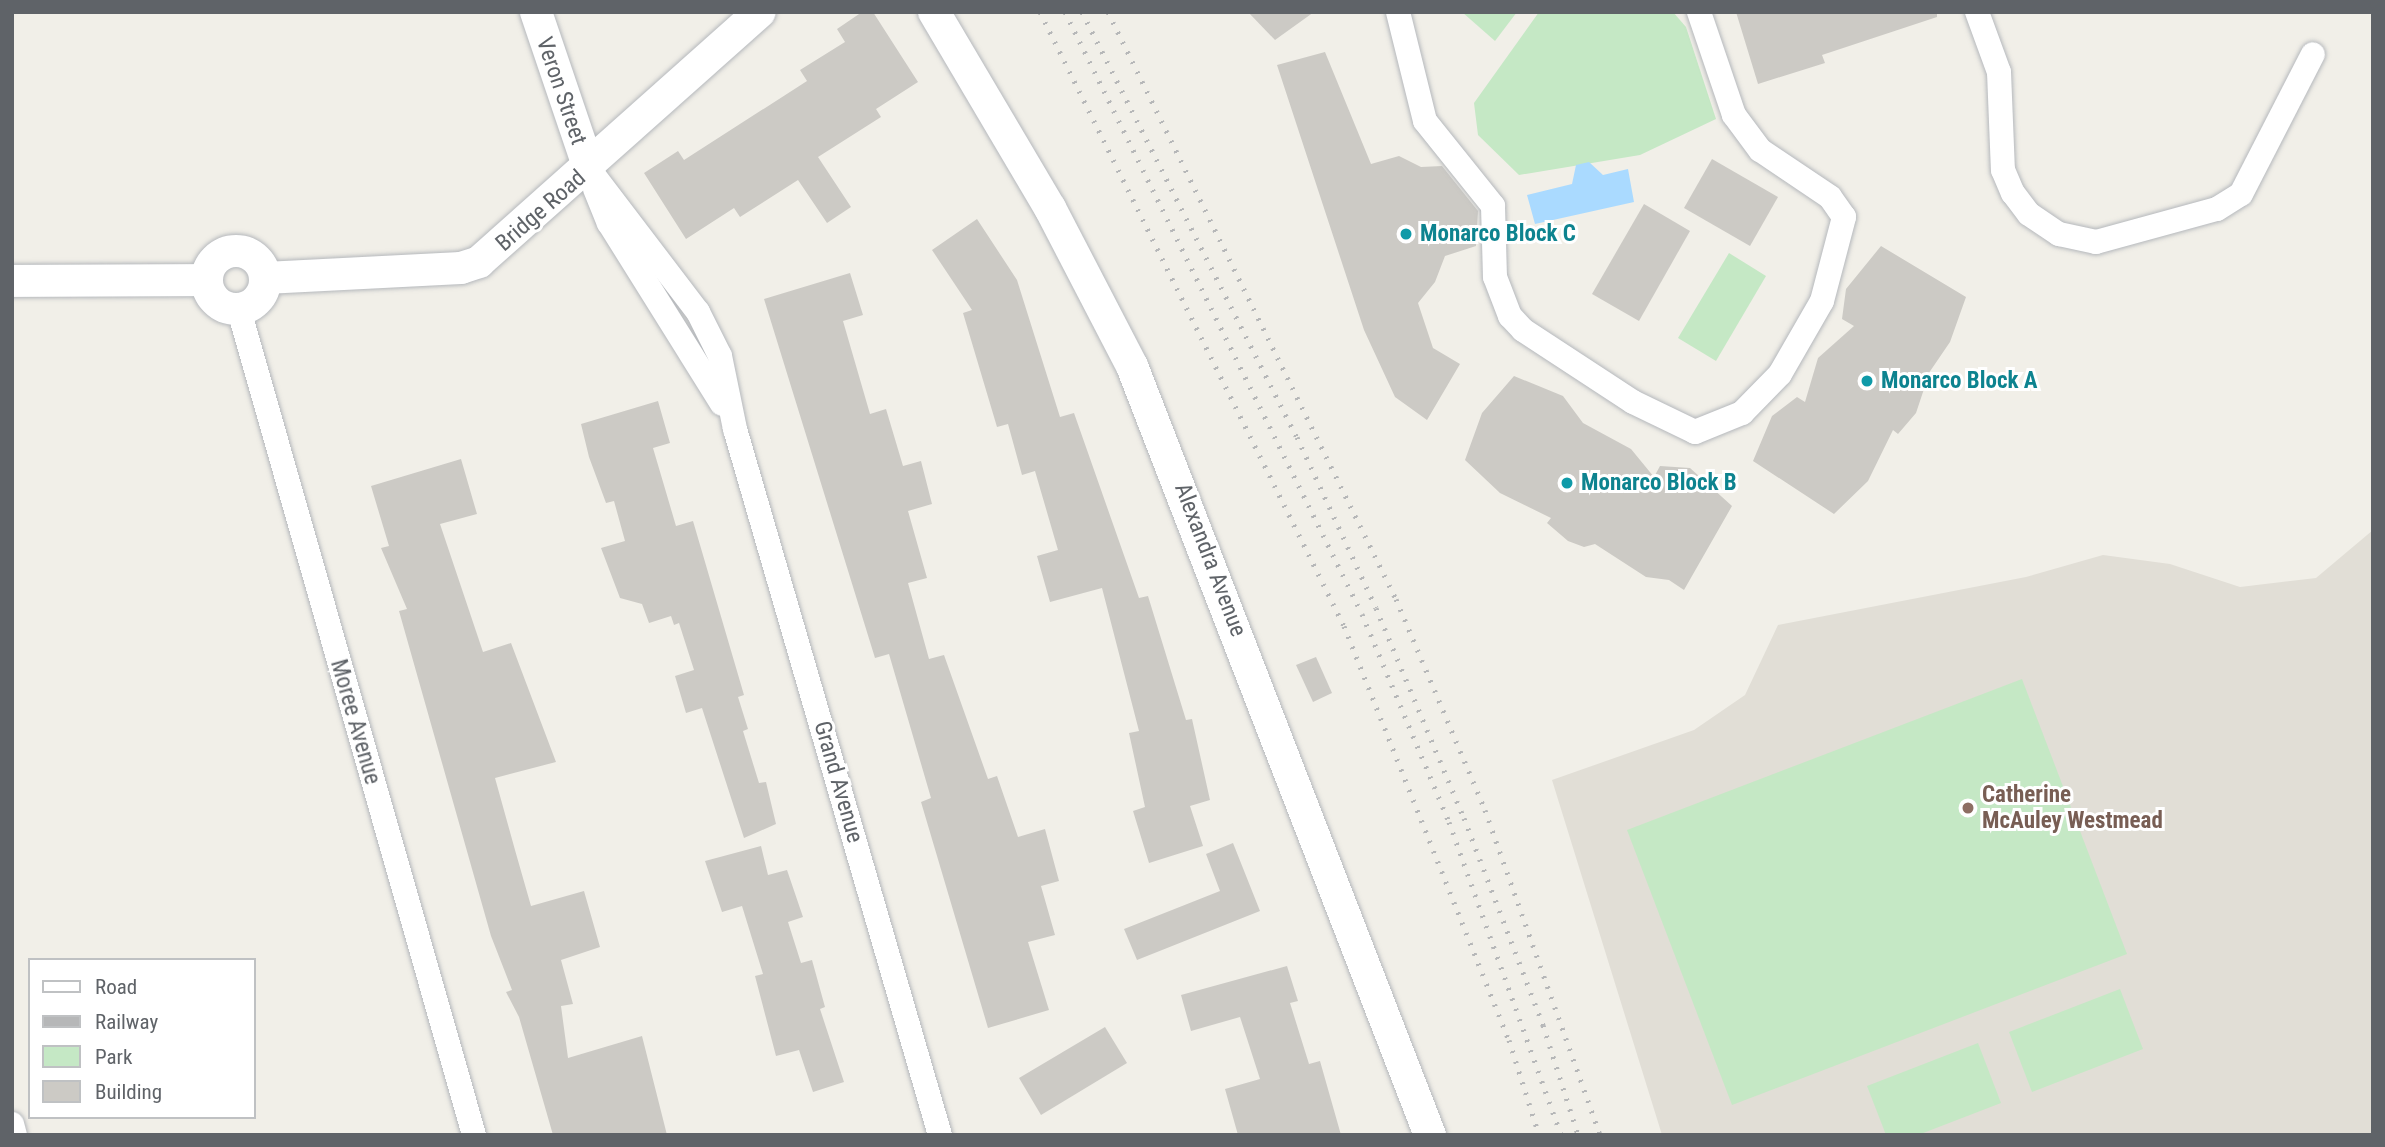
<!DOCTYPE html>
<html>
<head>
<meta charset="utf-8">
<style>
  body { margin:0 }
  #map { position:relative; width:2385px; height:1147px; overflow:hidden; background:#f1efe8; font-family:"Roboto Condensed",sans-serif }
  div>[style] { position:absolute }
  .education>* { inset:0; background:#e1ded6 }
  .green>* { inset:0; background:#c5e8c5 }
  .water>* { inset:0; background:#aadaff }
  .building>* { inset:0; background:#cccac5 }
  .roads { filter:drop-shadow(0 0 2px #b5b8bc) drop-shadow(0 0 2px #b5b8bc) }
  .minor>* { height:24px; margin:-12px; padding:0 12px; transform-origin:12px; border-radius:12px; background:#fff }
  .tertiary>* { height:32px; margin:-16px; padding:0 16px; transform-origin:16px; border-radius:16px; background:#fff }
  .tertiary>.ring { margin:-16px; padding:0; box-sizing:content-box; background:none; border:32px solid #fff; border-radius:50% }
  .rail>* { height:5px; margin-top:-2.5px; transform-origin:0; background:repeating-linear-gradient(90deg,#b6b7b8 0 2px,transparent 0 11px) }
  .dots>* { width:19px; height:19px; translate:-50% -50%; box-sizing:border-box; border:4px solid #fff; border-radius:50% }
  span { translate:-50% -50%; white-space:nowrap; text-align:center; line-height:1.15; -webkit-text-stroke:6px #fff; paint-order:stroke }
  .street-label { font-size:23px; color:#5f6368 }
  .culture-label { font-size:23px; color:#0d838f; font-weight:700 }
  .left { translate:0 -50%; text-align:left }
  .education-label { font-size:23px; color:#785e54; font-weight:700 }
  .frame { position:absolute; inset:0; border:14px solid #5f6368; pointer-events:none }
  .legend { position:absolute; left:28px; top:958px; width:228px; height:161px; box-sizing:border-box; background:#fff; border:2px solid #bfc1c3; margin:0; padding:9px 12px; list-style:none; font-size:21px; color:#5f6368 }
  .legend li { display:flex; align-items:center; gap:14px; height:35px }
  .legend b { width:35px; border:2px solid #bfc1c3 }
</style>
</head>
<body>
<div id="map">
  <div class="education">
    <div style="clip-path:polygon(2373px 530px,2373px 1135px,1662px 1135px,1552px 780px,1694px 730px,1745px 695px,1778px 625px,2026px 577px,2103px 555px,2170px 564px,2240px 587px,2316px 578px)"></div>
  </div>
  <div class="green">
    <div style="clip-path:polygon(1462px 12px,1517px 12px,1495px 41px)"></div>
    <div style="clip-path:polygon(1539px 12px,1673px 12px,1686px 27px,1716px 119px,1640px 155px,1519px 175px,1478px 135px,1474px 103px)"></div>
    <div style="clip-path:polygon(1729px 253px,1766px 276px,1716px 361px,1678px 338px)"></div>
    <div style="clip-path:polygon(2022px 679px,2127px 954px,1732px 1105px,1627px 830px)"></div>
    <div style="clip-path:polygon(2120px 989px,2143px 1049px,2032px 1092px,2009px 1032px)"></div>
    <div style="clip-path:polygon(1978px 1043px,2001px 1103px,1918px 1135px,1886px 1135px,1867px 1086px)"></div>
  </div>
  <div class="water">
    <div style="clip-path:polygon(1589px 162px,1603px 175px,1628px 169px,1634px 202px,1535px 224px,1527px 195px,1572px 184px,1576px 165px)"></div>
  </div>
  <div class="building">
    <div style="clip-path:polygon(862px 12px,873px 12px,918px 82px,876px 109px,881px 117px,818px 157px,851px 207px,827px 223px,798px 180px,740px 217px,734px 208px,686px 239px,644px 173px,678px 151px,684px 160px,807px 81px,800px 70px,845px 42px,837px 29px)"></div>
    <div style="clip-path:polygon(1248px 12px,1314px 12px,1275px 40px)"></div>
    <div style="clip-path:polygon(1736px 12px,1937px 12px,1937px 17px,1822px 55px,1825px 63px,1758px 84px)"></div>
    <div style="clip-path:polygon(1325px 52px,1371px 164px,1399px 156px,1421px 167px,1442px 166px,1478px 211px,1476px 246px,1445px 256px,1435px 282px,1418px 303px,1433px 348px,1460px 364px,1427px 420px,1395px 397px,1364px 330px,1277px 65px)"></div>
    <div style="clip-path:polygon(1712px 159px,1778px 197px,1750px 246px,1684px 208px)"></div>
    <div style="clip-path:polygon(1644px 204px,1690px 231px,1639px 321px,1592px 294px)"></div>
    <div style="clip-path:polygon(977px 219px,1017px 280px,1060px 417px,1074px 413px,1139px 598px,1148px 596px,1186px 720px,1192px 719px,1210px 800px,1190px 806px,1203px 846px,1149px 863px,1133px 811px,1145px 807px,1129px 733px,1139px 731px,1102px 588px,1050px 602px,1037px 556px,1058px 550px,1035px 471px,1022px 475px,1008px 424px,997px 427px,963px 313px,972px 310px,932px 250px)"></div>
    <div style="clip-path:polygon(1881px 246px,1966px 297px,1950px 342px,1920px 386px,1924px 389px,1916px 413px,1898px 434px,1893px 430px,1868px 481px,1834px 514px,1753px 461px,1772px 416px,1797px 397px,1805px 402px,1818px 358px,1854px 326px,1842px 319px,1846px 289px)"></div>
    <div style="clip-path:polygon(850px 273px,863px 315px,843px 321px,870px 414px,886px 409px,903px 466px,921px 461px,932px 504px,908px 511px,927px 578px,908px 583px,929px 659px,944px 655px,988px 779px,997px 776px,1018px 837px,1045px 829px,1059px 881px,1041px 886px,1055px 935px,1028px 942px,1049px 1010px,988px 1028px,921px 802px,931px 798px,889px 654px,875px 658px,764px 299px)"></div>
    <div style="clip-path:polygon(1514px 376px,1563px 396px,1583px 423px,1631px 449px,1654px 477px,1660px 466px,1690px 468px,1732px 506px,1684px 590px,1669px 580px,1646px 577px,1595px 544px,1584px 547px,1568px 541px,1547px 523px,1551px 518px,1500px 493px,1465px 460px,1482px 413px)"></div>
    <div style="clip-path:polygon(658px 401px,670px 443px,653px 448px,676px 526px,693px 521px,744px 695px,738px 697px,748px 729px,743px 731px,759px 783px,766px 782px,776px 824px,744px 838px,702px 708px,686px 713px,675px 676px,694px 670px,679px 623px,674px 625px,671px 616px,649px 623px,642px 604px,620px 598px,601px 548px,625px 541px,614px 501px,606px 503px,589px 457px,581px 424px)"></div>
    <div style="clip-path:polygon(461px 459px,477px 514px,440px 524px,483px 652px,511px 643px,556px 762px,495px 778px,515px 850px,531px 906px,584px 891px,600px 947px,561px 960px,573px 1004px,561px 1006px,568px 1058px,642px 1036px,667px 1135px,553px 1135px,519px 1017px,506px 992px,512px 990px,491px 936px,399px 611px,407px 609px,381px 548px,389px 546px,371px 486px)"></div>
    <div style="clip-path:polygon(1316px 657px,1332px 693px,1313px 702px,1296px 665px)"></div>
    <div style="clip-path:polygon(1233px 843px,1260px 911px,1137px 960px,1124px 929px,1220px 891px,1206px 854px)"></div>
    <div style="clip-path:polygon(761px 846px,768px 875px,787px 870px,803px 917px,788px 922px,801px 963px,812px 960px,825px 1007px,820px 1009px,844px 1082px,813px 1092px,799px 1050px,776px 1056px,755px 976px,763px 974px,742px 906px,722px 912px,705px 861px)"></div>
    <div style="clip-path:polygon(1287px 966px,1298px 1001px,1290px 1003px,1309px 1064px,1320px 1061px,1341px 1135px,1238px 1135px,1225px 1089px,1260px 1079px,1240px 1017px,1191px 1031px,1181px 995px)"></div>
    <div style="clip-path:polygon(1105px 1027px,1127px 1063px,1041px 1115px,1019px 1078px)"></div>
  </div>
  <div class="roads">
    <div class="minor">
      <div style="left:1398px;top:12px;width:112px;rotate:76.1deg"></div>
      <div style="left:1425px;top:121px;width:109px;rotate:51.3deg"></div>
      <div style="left:1493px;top:206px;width:71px;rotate:88.4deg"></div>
      <div style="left:1495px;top:277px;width:42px;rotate:69deg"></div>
      <div style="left:1510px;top:316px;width:19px;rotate:47deg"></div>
      <div style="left:1523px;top:330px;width:131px;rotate:33.2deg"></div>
      <div style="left:1633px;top:402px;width:69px;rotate:25.8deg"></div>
      <div style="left:1695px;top:432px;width:51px;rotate:-22deg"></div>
      <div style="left:1742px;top:413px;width:54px;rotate:-45.7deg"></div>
      <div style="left:1780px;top:374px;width:84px;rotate:-60.1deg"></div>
      <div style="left:1822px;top:301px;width:87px;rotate:-75.3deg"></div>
      <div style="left:1844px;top:217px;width:24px;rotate:-125deg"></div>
      <div style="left:1830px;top:197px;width:84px;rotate:-146.1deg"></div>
      <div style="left:1760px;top:150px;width:44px;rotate:-126.6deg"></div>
      <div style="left:1734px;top:115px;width:109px;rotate:-108.8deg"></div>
      <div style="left:1977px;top:12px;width:64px;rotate:69.9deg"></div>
      <div style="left:1999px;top:72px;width:98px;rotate:87.7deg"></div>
      <div style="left:2003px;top:170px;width:25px;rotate:67deg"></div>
      <div style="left:2013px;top:193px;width:26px;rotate:53deg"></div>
      <div style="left:2029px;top:214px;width:36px;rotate:34deg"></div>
      <div style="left:2059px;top:234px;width:38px;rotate:12deg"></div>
      <div style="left:2096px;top:242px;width:125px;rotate:-15.3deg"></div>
      <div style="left:2217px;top:209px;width:28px;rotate:-32deg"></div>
      <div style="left:2241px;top:194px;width:157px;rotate:-62.8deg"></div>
      <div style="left:589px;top:169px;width:180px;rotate:52.7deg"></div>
      <div style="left:698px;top:312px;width:49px;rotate:63.4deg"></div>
      <div style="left:720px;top:356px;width:75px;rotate:78.4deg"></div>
      <div style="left:735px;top:429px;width:735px;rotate:73.81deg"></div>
      <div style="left:595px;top:189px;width:37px;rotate:68deg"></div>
      <div style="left:609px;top:223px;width:213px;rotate:58deg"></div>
      <div style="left:239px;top:310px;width:858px;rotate:74.1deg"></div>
      <div style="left:12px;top:1124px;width:11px;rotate:75deg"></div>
    </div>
    <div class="tertiary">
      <div style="left:536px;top:12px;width:166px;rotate:71.3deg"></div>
      <div style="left:934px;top:12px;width:228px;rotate:59.4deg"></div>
      <div style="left:1050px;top:208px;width:178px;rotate:62.6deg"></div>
      <div style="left:1132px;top:366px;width:825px;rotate:68.82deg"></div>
      <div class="ring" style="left:207px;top:251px;width:26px;height:26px"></div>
      <div style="left:265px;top:278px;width:196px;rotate:-2.9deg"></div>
      <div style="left:461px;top:268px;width:19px;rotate:-18deg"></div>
      <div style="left:479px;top:262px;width:376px;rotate:-41.7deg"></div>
      <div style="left:12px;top:281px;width:195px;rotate:-0.3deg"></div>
    </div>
  </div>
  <div class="rail">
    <div style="left:1040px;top:12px;width:685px;rotate:63.66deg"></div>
    <div style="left:1344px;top:626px;width:446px;rotate:68.3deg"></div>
    <div style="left:1509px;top:1040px;width:100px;rotate:72.5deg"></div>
    <div style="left:1065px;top:12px;width:671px;rotate:63.74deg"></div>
    <div style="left:1362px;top:614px;width:225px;rotate:67.3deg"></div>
    <div style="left:1449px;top:822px;width:332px;rotate:70.3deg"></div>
    <div style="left:1082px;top:12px;width:476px;rotate:63.2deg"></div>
    <div style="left:1297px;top:437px;width:188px;rotate:65.2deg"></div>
    <div style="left:1376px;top:608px;width:228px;rotate:67.3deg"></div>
    <div style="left:1464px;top:818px;width:222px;rotate:69.1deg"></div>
    <div style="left:1543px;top:1025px;width:115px;rotate:72.3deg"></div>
    <div style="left:1108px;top:12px;width:654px;rotate:63.87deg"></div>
    <div style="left:1396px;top:599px;width:229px;rotate:67.1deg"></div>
    <div style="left:1485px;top:810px;width:345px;rotate:70.5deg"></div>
  </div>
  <div class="dots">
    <div style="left:1406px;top:234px;background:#0f9aa8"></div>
    <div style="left:1867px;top:381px;background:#0f9aa8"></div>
    <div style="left:1567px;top:483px;background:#0f9aa8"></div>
    <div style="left:1968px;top:808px;background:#8d6e63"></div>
  </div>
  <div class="street-label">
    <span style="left:561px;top:91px;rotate:71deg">Veron Street</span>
    <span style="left:541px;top:211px;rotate:-41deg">Bridge Road</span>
    <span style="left:1210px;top:560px;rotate:69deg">Alexandra Avenue</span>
    <span style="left:355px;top:722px;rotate:74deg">Moree Avenue</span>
    <span style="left:838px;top:782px;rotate:74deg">Grand Avenue</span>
  </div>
  <div class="culture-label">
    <span class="left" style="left:1420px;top:234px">Monarco Block C</span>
    <span class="left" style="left:1881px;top:381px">Monarco Block A</span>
    <span class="left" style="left:1581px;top:483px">Monarco Block B</span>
  </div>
  <div class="education-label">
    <span class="left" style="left:1982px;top:808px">Catherine<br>McAuley Westmead</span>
  </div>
  <div class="frame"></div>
  <ul class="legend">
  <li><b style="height:9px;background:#fff"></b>Road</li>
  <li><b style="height:9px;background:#b6b7b8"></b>Railway</li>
  <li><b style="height:19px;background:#c5e8c5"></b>Park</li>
  <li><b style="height:19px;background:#cccac5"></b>Building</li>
  </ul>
</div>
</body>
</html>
